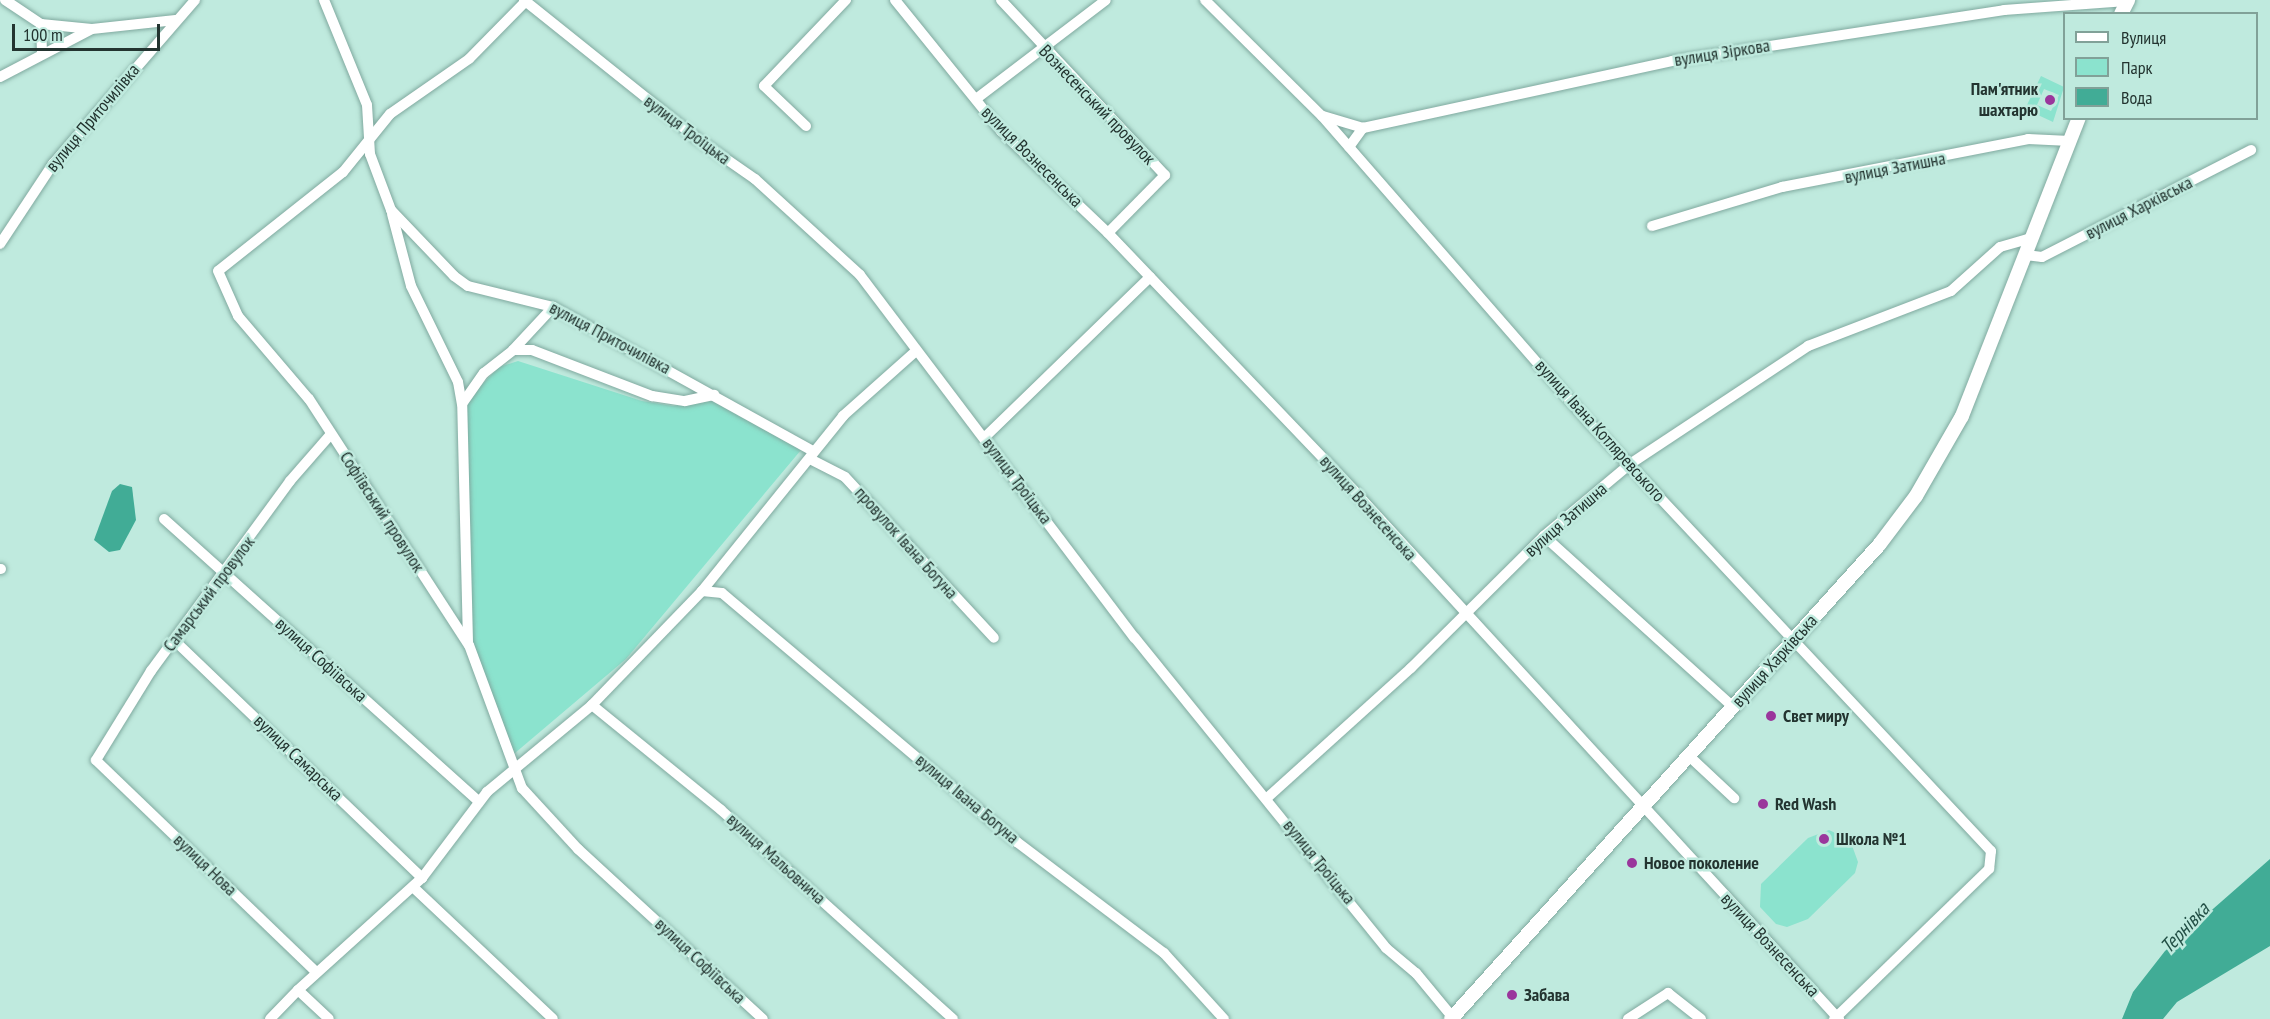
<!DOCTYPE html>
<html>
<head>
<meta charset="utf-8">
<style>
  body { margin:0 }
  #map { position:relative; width:2270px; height:1019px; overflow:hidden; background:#bfeade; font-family:"PT Sans Narrow",sans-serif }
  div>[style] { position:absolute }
  .green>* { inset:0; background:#8be3ce }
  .water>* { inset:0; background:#41ac96 }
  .roads { filter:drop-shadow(0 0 2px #80a99f) drop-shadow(0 0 2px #80a99f) }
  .street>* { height:10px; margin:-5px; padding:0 5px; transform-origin:5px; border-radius:5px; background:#fff }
  .secondary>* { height:14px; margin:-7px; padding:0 7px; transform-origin:7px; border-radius:7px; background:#fff }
  .dots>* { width:16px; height:16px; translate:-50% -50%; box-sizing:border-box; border:3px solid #bfeade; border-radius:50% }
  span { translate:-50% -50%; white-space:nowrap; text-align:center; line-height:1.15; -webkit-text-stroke:5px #bfeade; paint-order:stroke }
  .street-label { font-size:18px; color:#233430 }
  .poi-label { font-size:18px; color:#233430; font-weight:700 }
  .right { translate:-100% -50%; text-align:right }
  .left { translate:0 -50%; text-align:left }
  .water-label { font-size:20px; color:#235046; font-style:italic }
  .legend { position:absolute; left:2063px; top:12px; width:195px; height:108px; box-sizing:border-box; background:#bfeade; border:2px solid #81a198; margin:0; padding:8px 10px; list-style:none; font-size:18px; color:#233430 }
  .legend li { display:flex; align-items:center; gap:12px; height:30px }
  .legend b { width:30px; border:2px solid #81a198 }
  .scale { position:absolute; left:12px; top:24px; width:148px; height:27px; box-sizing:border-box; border:3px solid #233430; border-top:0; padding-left:8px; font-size:18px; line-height:21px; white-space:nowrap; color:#233430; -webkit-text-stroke:4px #bfeade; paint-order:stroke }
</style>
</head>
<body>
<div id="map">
  <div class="green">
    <div style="clip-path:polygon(evenodd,2041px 76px,2064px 87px,2053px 122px,2025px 109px,2041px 76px,2044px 89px,2059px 95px,2051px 111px,2037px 105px,2044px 89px)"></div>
    <div style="clip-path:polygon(518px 361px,642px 401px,673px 406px,712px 401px,801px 450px,626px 659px,515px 753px,503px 753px,465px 644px,463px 414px,470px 397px,499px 367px)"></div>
    <div style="clip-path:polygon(1829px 830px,1850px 840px,1858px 862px,1855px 873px,1808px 919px,1787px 927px,1776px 924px,1760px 907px,1761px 884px,1808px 838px)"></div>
  </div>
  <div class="water">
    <div style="clip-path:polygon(120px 484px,132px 487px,136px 520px,120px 550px,109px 552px,94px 540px,112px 491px)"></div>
    <div style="clip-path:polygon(2270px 859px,2270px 946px,2177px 1002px,2163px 1019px,2122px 1019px,2133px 992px,2165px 951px)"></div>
  </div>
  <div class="roads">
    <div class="street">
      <div style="left:5px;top:0;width:43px;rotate:33.7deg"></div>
      <div style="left:41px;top:24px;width:51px;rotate:5.6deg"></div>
      <div style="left:92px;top:29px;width:84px;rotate:-6.1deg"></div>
      <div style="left:324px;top:0;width:113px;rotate:67.7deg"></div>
      <div style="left:367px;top:105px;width:49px;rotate:86.5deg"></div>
      <div style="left:370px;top:154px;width:60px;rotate:69.4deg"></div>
      <div style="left:391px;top:210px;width:91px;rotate:46.3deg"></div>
      <div style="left:454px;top:276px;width:17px;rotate:36deg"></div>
      <div style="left:468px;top:286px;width:88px;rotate:13.9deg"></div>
      <div style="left:553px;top:307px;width:297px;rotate:29deg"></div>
      <div style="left:524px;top:0;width:221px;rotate:38.7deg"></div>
      <div style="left:696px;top:138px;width:72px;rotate:34.8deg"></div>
      <div style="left:755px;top:179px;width:142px;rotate:42.4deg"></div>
      <div style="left:860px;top:275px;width:455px;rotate:52.9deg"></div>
      <div style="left:1135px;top:638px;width:399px;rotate:51deg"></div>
      <div style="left:1386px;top:948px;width:39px;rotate:40deg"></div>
      <div style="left:1416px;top:973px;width:60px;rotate:50.4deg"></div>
      <div style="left:895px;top:0;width:169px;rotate:51deg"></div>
      <div style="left:1001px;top:131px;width:148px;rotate:43.6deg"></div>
      <div style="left:1108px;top:233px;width:361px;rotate:46.3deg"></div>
      <div style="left:1357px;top:494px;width:713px;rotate:47.45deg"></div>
      <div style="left:1001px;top:0;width:240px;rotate:46.9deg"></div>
      <div style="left:1165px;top:175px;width:81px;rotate:134.5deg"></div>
      <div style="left:1205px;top:0;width:165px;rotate:44.8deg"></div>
      <div style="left:1322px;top:116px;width:406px;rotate:48.9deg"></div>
      <div style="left:1589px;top:422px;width:588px;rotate:46.86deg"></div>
      <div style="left:1991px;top:851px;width:18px;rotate:96deg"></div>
      <div style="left:1989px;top:869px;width:216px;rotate:135.9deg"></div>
      <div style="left:526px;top:1px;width:81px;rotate:134.5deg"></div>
      <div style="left:469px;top:59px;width:96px;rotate:145.2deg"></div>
      <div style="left:390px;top:114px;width:75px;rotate:129deg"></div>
      <div style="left:343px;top:172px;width:159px;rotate:141.6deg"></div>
      <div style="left:218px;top:271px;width:49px;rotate:66deg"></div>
      <div style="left:238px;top:316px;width:109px;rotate:49.5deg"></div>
      <div style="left:309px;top:399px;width:293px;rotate:57deg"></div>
      <div style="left:469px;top:645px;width:153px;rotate:69.7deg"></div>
      <div style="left:522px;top:788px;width:83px;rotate:47.4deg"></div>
      <div style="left:578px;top:849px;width:251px;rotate:42.6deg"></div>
      <div style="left:41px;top:24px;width:28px;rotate:88deg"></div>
      <div style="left:0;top:77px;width:102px;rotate:-27.6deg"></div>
      <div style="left:976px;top:99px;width:163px;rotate:-37.3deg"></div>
      <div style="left:1323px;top:116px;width:42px;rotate:16.7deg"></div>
      <div style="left:1363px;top:128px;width:316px;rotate:-12.2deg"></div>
      <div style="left:1672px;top:61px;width:336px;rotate:-8.7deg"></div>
      <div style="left:2004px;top:10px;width:123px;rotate:-4.2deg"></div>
      <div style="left:806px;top:126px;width:58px;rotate:-136.4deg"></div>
      <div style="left:764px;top:86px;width:119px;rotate:-46.4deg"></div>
      <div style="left:1349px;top:147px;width:24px;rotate:-54deg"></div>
      <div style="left:392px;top:214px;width:74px;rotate:75.2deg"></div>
      <div style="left:411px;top:286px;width:107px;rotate:63.9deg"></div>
      <div style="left:458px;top:382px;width:22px;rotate:80deg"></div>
      <div style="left:1652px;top:226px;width:136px;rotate:-16.7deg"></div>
      <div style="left:1782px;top:187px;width:251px;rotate:-11deg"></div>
      <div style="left:2028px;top:139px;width:42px;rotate:2.7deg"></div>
      <div style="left:0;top:244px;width:96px;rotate:-56.5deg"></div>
      <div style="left:53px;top:164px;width:217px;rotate:-49.1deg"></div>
      <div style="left:2026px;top:255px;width:16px;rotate:7deg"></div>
      <div style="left:2042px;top:257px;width:235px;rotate:-27.1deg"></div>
      <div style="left:513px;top:350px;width:59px;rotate:-47.1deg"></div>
      <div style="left:985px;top:437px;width:230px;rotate:-44.1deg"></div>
      <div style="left:810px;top:459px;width:39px;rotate:27deg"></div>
      <div style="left:845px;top:477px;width:219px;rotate:47.2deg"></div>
      <div style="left:164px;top:519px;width:423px;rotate:41.9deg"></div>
      <div style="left:1544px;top:536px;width:255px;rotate:42.1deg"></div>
      <div style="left:0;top:569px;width:1px"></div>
      <div style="left:702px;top:591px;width:20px;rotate:6deg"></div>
      <div style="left:722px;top:593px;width:386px;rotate:40.2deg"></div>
      <div style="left:1017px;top:842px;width:184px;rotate:37.1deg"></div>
      <div style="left:1164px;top:953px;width:89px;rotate:47.7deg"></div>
      <div style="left:174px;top:640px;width:344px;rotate:43.8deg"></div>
      <div style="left:468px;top:642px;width:238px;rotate:-91.4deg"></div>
      <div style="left:462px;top:404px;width:38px;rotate:-55deg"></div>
      <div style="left:484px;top:373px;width:37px;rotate:-38deg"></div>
      <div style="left:513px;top:350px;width:19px"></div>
      <div style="left:532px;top:350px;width:129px;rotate:21deg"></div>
      <div style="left:652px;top:396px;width:33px;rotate:9deg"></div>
      <div style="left:685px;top:401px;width:30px;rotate:-12deg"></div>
      <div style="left:592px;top:705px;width:166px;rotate:39.1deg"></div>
      <div style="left:721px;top:810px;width:312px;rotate:42deg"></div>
      <div style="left:1689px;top:756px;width:62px;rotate:43deg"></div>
      <div style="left:1267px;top:798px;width:194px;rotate:-42.1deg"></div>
      <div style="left:1411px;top:668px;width:187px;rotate:-44.8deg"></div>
      <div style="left:1544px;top:536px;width:112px;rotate:-39.9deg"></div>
      <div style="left:1630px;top:464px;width:214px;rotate:-33.5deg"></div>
      <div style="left:1808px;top:346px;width:153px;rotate:-21deg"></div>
      <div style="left:1951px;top:291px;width:66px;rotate:-41.9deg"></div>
      <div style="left:2000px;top:247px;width:33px;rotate:-16deg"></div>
      <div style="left:413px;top:887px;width:192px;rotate:43.3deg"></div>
      <div style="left:315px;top:971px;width:304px;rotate:-136.1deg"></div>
      <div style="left:96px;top:760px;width:105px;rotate:-58.3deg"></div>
      <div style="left:151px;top:671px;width:235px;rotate:-53.8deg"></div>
      <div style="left:290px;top:481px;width:62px;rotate:-48.9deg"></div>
      <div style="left:298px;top:990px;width:167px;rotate:-42.1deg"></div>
      <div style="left:422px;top:878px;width:108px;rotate:-52.9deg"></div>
      <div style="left:487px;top:792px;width:136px;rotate:-39.6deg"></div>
      <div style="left:592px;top:705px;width:158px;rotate:-46deg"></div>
      <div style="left:702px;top:591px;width:225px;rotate:-51.1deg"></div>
      <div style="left:843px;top:416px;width:98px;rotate:-41.7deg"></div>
      <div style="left:270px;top:1019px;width:40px;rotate:-46deg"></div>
      <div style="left:298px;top:990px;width:42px;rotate:43.1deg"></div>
      <div style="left:1628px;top:1019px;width:48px;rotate:-33deg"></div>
      <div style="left:1668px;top:993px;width:42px;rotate:38.2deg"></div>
    </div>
    <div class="secondary">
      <div style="left:2121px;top:14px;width:16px;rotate:-63deg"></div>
      <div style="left:1451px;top:1019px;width:639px;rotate:-47.92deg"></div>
      <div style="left:1879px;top:545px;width:61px;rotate:-52.9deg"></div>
      <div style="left:1916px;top:496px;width:92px;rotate:-60.1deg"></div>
      <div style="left:1962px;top:416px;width:320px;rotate:-68.6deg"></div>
    </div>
  </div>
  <div class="dots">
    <div style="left:2050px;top:100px;background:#9a369c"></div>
    <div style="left:1771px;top:716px;background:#9a369c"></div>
    <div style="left:1763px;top:804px;background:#9a369c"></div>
    <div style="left:1824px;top:839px;background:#9a369c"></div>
    <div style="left:1632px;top:863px;background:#9a369c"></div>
    <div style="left:1512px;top:995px;background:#9a369c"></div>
  </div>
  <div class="street-label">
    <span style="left:1722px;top:53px;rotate:-9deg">вулиця Зіркова</span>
    <span style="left:1097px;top:105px;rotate:46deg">Вознесенський провулок</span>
    <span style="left:93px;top:118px;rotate:-50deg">вулиця Приточилівка</span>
    <span style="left:687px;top:130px;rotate:37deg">вулиця Троїцька</span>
    <span style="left:1032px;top:157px;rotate:45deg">вулиця Вознесенська</span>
    <span style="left:1895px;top:168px;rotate:-11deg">вулиця Затишна</span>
    <span style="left:2139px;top:208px;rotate:-27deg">вулиця Харківська</span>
    <span style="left:610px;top:338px;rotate:28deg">вулиця Приточилівка</span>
    <span style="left:1600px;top:431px;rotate:48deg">вулиця Івана Котляревського</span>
    <span style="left:1017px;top:481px;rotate:53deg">вулиця Троїцька</span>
    <span style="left:1368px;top:508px;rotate:48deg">вулиця Вознесенська</span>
    <span style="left:382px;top:512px;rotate:57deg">Софіївський провулок</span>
    <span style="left:1566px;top:520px;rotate:-41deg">вулиця Затишна</span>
    <span style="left:906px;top:543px;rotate:48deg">провулок Івана Богуна</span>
    <span style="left:209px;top:594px;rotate:-53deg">Самарський провулок</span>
    <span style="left:321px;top:660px;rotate:42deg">вулиця Софіївська</span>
    <span style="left:1775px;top:661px;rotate:-48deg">вулиця Харківська</span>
    <span style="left:298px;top:758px;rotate:44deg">вулиця Самарська</span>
    <span style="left:967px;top:799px;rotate:40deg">вулиця Івана Богуна</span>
    <span style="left:776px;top:859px;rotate:42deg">вулиця Мальовнича</span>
    <span style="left:1319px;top:862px;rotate:51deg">вулиця Троїцька</span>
    <span style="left:205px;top:865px;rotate:44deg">вулиця Нова</span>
    <span style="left:1770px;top:945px;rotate:47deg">вулиця Вознесенська</span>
    <span style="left:700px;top:961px;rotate:43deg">вулиця Софіївська</span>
  </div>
  <div class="poi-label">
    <span class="right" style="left:2038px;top:100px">Пам'ятник<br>шахтарю</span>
    <span class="left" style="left:1783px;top:716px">Свет миру</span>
    <span class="left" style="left:1775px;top:804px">Red Wash</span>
    <span class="left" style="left:1836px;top:839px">Школа №1</span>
    <span class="left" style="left:1644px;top:863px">Новое поколение</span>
    <span class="left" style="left:1524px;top:995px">Забава</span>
  </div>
  <div class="water-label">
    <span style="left:2185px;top:928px;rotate:-47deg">Тернівка</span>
  </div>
  <ul class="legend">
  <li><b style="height:8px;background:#fff"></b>Вулиця</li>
  <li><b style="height:16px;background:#8be3ce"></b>Парк</li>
  <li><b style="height:16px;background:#41ac96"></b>Вода</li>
  </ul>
  <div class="scale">100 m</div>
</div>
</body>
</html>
